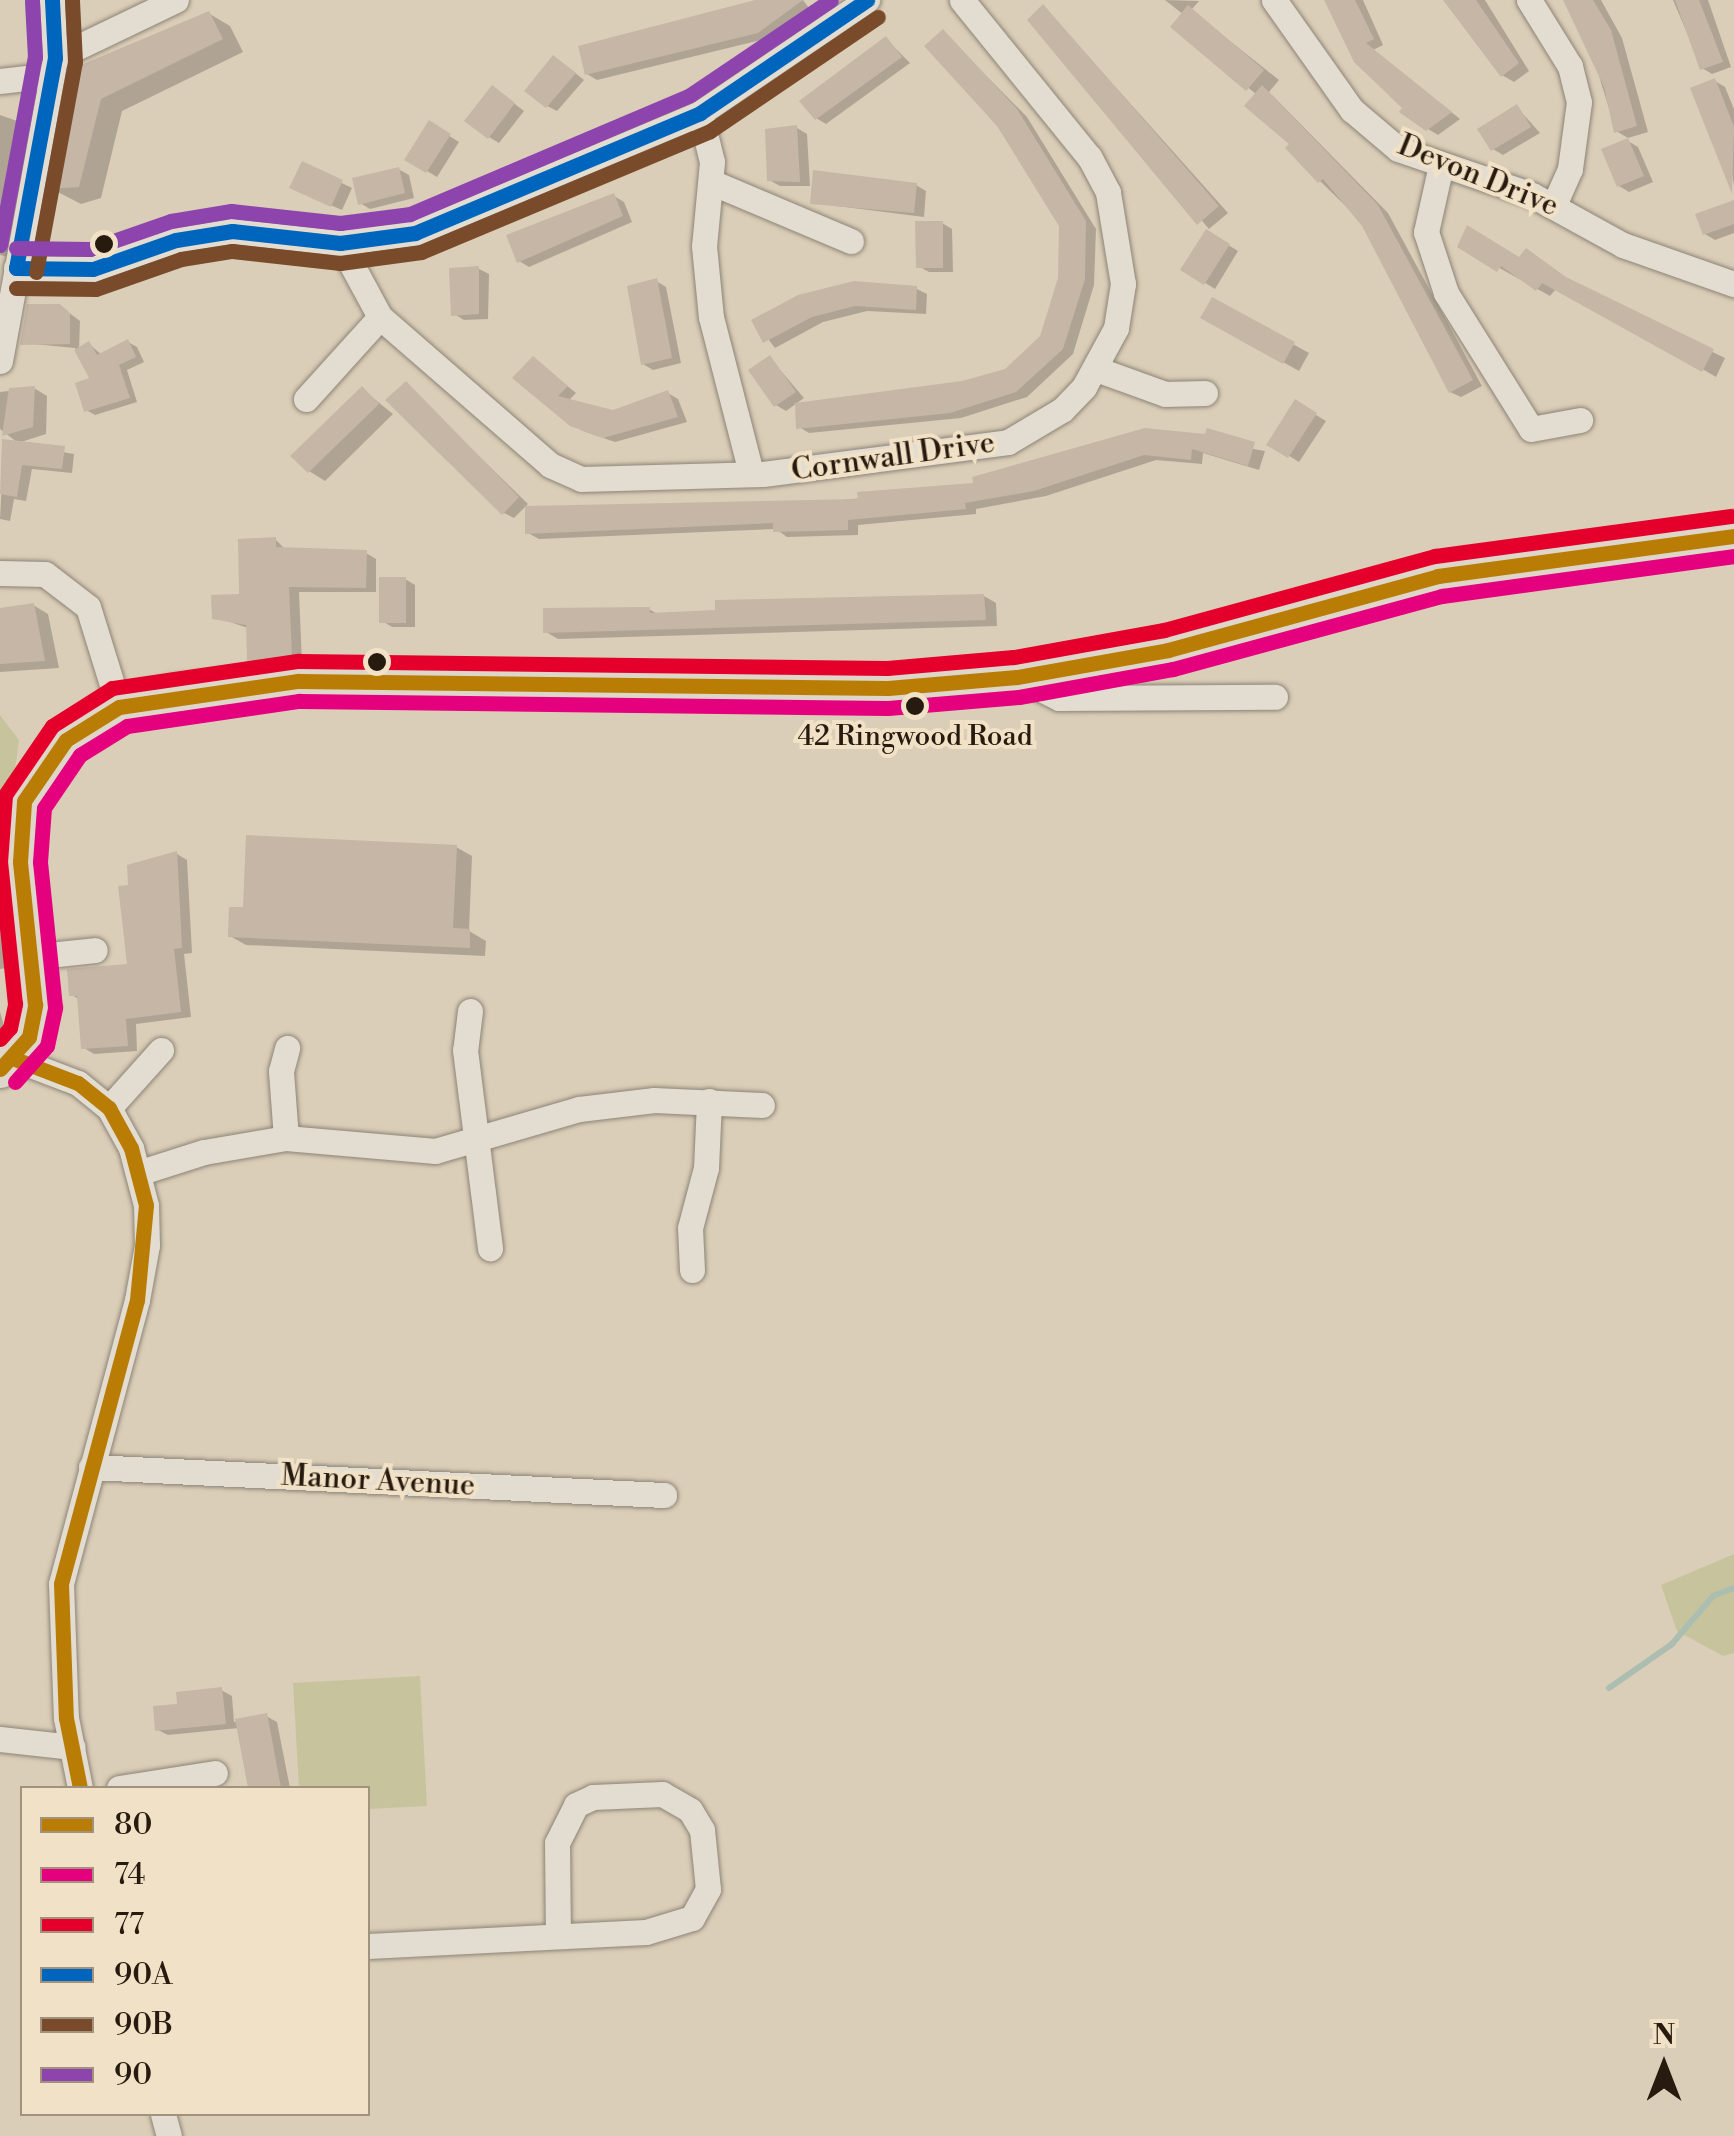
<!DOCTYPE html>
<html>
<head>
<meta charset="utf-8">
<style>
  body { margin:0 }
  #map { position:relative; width:1734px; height:2136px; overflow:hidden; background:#dbceb8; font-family:"Libre Bodoni",serif }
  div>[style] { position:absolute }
  .green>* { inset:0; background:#c7c49d }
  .shadow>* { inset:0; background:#0003 }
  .stream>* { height:6px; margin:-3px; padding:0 3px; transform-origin:3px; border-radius:3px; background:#acbeb0 }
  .building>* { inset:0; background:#c6b6a6 }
  .roads { filter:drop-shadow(0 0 2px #8d8476) drop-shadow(0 0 2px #8d8476) }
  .minor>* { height:25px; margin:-12.5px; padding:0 12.5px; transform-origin:12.5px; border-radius:12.5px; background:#e2dcd1 }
  .highway>* { height:38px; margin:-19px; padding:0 19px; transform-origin:19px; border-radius:19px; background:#ddd6c9 }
  .bus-1>* { height:15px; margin:-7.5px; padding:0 7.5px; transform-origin:7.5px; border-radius:7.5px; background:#b97c04 }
  .bus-2>* { height:15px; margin:-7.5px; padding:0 7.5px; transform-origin:7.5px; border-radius:7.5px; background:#e5007d }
  .bus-3>* { height:15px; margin:-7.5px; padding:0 7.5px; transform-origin:7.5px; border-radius:7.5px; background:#e4002b }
  .bus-4>* { height:15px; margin:-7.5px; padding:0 7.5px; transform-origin:7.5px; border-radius:7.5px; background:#0065bd }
  .bus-5>* { height:15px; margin:-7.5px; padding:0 7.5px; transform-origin:7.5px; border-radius:7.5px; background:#7a4b2a }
  .bus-6>* { height:15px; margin:-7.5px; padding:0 7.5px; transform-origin:7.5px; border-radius:7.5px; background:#8e44ad }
  .dots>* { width:28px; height:28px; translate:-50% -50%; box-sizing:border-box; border:5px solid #f1e2c7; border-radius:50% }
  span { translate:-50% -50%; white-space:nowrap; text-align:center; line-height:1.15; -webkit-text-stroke:8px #f1e2c7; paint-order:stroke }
  .bus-label { font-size:28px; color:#271a0e }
  .street-label { font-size:30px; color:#271a0e }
  .legend { position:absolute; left:20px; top:1786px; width:350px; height:330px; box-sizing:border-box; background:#f1e2c7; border:2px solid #a0927d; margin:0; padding:12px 18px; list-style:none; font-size:30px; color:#271a0e }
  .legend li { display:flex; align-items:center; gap:20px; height:50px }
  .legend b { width:50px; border:2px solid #a0927d }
  .north { position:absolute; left:1614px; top:2016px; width:100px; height:100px; -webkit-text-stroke:8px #f1e2c7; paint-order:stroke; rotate:0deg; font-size:28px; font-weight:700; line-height:40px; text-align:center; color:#271a0e }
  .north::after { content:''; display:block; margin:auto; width:35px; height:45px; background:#271a0e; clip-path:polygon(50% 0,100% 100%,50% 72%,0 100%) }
</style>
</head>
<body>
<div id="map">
  <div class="green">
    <div style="clip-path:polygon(0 715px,19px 740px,13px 785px,0 808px)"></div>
    <div style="clip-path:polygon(1734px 1554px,1734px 1653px,1723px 1656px,1677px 1631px,1661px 1585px)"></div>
    <div style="clip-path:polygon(420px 1676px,427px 1806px,368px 1809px,368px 1788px,299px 1788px,293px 1683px)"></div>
  </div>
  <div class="shadow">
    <div style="clip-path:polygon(758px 0,803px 0,809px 8px,769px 38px,597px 80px,587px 74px)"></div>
    <div style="clip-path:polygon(1165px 0,1199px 1px,1191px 10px,1279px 80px,1269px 92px,1388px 213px,1482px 386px,1461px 397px,1450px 392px,1364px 224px,1320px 181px,1257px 95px,1174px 26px,1184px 15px)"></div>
    <div style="clip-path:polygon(1327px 0,1363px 0,1383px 45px,1373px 50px,1460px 119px,1438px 135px,1428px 129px)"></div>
    <div style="clip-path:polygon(1451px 0,1485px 0,1529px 71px,1514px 82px,1502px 75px)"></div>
    <div style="clip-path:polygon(1567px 0,1601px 0,1622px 38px,1648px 132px,1628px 138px,1616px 131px,1585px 31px)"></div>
    <div style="clip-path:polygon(1673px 0,1708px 0,1731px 67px,1712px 74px,1702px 68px)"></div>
    <div style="clip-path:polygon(1044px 7px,1228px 213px,1209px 229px,1031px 20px)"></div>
    <div style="clip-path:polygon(208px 13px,230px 26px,243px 52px,122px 111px,101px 198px,81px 204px,50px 188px,72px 72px)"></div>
    <div style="clip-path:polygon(943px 32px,1027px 117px,1096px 229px,1094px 285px,1073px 354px,1027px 397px,961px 418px,809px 433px,799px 427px,1006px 371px,1042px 338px,1060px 278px,1062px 225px)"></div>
    <div style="clip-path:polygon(886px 39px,910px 63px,826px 124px,816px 118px)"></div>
    <div style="clip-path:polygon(564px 64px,584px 80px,557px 111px,547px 106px)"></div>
    <div style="clip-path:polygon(1715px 81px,1725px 87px,1734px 109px,1734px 185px)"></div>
    <div style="clip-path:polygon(502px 94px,524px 111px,499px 143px,489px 137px)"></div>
    <div style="clip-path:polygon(1517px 107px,1540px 133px,1503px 155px,1493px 149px)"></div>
    <div style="clip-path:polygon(0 115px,26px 124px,26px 176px,9px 257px,0 255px)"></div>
    <div style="clip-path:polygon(430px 124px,459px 142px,437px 177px,407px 159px)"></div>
    <div style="clip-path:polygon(797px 128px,807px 134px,810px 186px,780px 186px,769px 180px)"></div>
    <div style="clip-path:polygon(1628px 141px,1638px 147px,1653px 182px,1629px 192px,1619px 186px)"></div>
    <div style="clip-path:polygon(303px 164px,352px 188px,342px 210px,302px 193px)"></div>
    <div style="clip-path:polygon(398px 169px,409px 175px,414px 198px,370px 209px,360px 203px)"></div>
    <div style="clip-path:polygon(916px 185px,926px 191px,924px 217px,813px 203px)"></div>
    <div style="clip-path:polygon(614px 196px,624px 202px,632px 222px,529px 267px,519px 261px)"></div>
    <div style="clip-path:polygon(1734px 202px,1734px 233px,1715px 240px,1705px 234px)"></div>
    <div style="clip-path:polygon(942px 223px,952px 229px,953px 272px,929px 272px,918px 266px)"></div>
    <div style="clip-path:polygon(1207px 232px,1238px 251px,1215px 289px,1184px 270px)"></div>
    <div style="clip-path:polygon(1460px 246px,1520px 260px,1725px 358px,1716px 377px,1616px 319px,1556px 289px,1550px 296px)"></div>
    <div style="clip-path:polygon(479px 269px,489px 274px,488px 319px,464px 320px,454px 314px)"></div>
    <div style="clip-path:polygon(656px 281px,666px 287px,681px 363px,653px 370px,643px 364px)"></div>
    <div style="clip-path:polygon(917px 289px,927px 294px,926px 314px,867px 311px,823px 322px,775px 348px,754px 321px)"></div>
    <div style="clip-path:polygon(1213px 300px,1309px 353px,1299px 371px,1203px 317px)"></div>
    <div style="clip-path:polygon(60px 306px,80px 321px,79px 350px,89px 344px,102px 355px,128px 342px,137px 347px,144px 362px,127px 370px,137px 402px,95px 415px,86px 410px,93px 380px,75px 348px,22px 343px)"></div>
    <div style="clip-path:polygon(770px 358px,804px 398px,786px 411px,776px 405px)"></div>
    <div style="clip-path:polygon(534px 359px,576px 393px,568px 401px,613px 412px,668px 393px,678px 399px,687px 422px,615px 442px,583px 431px,571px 424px)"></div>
    <div style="clip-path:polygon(406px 385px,528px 504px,514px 518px,504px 513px)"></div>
    <div style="clip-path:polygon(34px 388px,47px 396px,46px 434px,18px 443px,0 429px,0 392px)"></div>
    <div style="clip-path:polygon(362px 389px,393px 414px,325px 481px,309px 471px)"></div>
    <div style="clip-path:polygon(1296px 403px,1326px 421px,1299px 462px,1270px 444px)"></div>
    <div style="clip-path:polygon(1146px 430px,1265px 451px,1259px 470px,1203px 453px,1202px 464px,1156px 460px,1046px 496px,976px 509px,976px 514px,858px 525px,858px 535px,787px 537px,776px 529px,539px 539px,528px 533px,976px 486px)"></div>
    <div style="clip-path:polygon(4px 442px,74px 454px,72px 473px,32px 469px,26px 501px,14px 499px,10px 521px,0 519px)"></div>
    <div style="clip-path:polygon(275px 539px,286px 550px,366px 553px,376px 559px,376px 592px,299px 592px,302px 663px,260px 665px,250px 659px,248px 628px,215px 617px,241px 596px)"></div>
    <div style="clip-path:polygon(405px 579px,415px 585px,415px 627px,392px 627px,382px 621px)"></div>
    <div style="clip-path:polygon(984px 596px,996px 603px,997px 626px,558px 639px,546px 632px,649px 609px,659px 615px)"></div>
    <div style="clip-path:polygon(33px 605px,48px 614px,59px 668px,0 672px,0 611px)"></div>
    <div style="clip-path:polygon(456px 847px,472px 856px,469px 931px,486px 941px,485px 956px,246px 945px,230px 936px,245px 910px)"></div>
    <div style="clip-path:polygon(177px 854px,187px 860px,192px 953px,184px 954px,191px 1017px,136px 1024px,137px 1051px,94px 1054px,84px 1048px,80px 1000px,72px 995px,130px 966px,131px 887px)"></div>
    <div style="clip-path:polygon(0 885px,15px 893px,22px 966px,0 969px)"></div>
    <div style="clip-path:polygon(0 1012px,9px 1042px,0 1050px)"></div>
    <div style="clip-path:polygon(221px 1690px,232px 1696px,234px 1722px,266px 1716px,277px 1722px,290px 1788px,250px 1788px,239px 1728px,168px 1735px,158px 1730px,180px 1707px)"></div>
  </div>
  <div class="stream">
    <div style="left:1609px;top:1688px;width:77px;rotate:-34.9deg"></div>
    <div style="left:1672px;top:1644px;width:63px;rotate:-49.5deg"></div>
    <div style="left:1713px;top:1596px;width:22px;rotate:-21deg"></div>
  </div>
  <div class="building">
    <div style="clip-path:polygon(755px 0,803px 0,758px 33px,585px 75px,578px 46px)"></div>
    <div style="clip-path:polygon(1324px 0,1355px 0,1374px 39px,1366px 43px,1452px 112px,1426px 131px,1399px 112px,1402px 108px,1354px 62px)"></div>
    <div style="clip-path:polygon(1443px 0,1476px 0,1519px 63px,1501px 77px)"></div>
    <div style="clip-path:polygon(1563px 0,1593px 0,1611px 30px,1637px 126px,1614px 133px,1604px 87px)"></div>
    <div style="clip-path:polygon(1675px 0,1699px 0,1723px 62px,1700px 70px)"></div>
    <div style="clip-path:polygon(1043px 4px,1219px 206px,1197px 225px,1027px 20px)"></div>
    <div style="clip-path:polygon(1188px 5px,1264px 70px,1246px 91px,1170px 27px)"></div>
    <div style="clip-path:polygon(209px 11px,223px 39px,101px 99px,79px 187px,48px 189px,69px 70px)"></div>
    <div style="clip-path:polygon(943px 29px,1017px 109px,1086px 221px,1085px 279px,1063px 349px,1016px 392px,950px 413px,796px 429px,795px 403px,962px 381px,1005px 369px,1040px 336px,1058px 278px,1059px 226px,997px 126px,924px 46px)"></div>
    <div style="clip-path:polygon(886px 36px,902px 57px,815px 120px,799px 101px)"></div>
    <div style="clip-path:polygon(553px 55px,576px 73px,546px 108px,524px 91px)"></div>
    <div style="clip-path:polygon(1715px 78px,1734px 127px,1732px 194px,1690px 88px)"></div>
    <div style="clip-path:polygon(492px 85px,515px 103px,488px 139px,464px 121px)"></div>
    <div style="clip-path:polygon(1262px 85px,1378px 205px,1473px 380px,1449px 393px,1362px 226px,1323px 179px,1318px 183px,1285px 148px,1289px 144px,1244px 106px)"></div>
    <div style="clip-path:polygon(1517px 104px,1531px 127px,1491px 151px,1477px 129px)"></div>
    <div style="clip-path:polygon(429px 120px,451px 134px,426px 173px,404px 160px)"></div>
    <div style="clip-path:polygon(797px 125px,800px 182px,767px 181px,765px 129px)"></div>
    <div style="clip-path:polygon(1628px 138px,1644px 176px,1617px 187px,1601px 149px)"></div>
    <div style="clip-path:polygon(302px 161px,343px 180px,331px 207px,289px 188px)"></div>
    <div style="clip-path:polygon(399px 167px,405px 193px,358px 205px,352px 178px)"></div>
    <div style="clip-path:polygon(813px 170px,917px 183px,914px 213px,810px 204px)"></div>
    <div style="clip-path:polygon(614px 193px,623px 216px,517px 263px,506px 235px)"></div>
    <div style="clip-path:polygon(1734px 200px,1734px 224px,1703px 235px,1695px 214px)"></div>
    <div style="clip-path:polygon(915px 221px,943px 221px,943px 268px,916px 268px)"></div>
    <div style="clip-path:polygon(1467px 225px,1519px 257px,1526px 248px,1566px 277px,1714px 349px,1702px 372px,1542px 283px,1536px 291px,1501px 266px,1497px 272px,1457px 247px)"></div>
    <div style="clip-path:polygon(1206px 229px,1230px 244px,1204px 285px,1180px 270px)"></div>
    <div style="clip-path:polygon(479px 266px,479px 314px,451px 316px,449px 268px)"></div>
    <div style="clip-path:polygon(657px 278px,672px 358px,641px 365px,627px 286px)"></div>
    <div style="clip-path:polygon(854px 281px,917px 286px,916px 310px,855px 306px,812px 317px,763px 343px,751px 320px,798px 295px)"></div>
    <div style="clip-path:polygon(1212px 297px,1295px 342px,1283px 364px,1200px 318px)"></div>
    <div style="clip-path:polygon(27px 304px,60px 304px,70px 313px,70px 344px,20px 345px)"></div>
    <div style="clip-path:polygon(128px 339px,136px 357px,119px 365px,130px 398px,84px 412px,75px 383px,89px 378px,74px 350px,89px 341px,97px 355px)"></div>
    <div style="clip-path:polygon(770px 355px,796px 392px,774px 407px,748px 370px)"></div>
    <div style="clip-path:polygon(533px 356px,568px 386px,558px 396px,613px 410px,668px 390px,678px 417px,603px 438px,570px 426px,512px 378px)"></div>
    <div style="clip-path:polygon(406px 381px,519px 497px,502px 515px,385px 400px)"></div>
    <div style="clip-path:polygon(35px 386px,33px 427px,2px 436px,9px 388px)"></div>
    <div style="clip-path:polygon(362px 386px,379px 404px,308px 473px,290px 456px)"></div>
    <div style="clip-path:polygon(1295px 399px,1317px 413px,1288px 458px,1266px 445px)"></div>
    <div style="clip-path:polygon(1145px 428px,1205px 434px,1207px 428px,1255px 442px,1248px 466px,1192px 449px,1191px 460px,1144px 455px,1034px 491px,965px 503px,966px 509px,848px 520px,848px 530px,773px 532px,773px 523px,525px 534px,525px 506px,858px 499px,857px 492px,973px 483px,972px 477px)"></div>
    <div style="clip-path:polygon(2px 439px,65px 446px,62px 469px,22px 465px,17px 497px,0 494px)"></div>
    <div style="clip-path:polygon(276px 537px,276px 547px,367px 550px,366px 588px,289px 587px,292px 658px,247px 661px,246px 625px,212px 619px,211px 595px,239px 594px,238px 539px)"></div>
    <div style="clip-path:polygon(379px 577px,406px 577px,406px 623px,379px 623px)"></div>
    <div style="clip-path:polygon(984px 594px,986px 620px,543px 633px,543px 608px,650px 607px,650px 613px,715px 610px,715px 600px)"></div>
    <div style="clip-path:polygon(34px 603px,45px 661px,0 664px,0 608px)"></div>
    <div style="clip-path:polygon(246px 835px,457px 845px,453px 928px,470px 929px,470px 948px,228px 937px,229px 907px,243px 907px)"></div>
    <div style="clip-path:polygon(177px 851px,182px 948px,174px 949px,181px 1012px,126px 1019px,128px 1046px,81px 1049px,77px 996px,69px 996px,67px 969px,127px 964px,118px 886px,128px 885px,127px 865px)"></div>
    <div style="clip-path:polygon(222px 1687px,226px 1724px,155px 1731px,153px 1706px,177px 1704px,176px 1692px)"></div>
    <div style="clip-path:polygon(267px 1713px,281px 1788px,248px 1788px,235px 1719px)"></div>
  </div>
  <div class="roads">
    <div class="minor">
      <div style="left:1274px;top:0;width:135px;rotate:54.7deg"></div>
      <div style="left:1352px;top:110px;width:60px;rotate:40.3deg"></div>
      <div style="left:1398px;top:149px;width:142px;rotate:18.9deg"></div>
      <div style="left:1532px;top:195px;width:104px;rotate:28.8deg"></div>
      <div style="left:1623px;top:245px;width:118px;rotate:19.4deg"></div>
      <div style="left:1529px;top:0;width:78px;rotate:58.2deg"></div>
      <div style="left:1570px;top:66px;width:37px;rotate:76deg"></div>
      <div style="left:1579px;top:102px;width:68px;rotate:97.7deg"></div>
      <div style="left:1570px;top:169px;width:39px;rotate:114deg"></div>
      <div style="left:55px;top:58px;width:134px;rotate:-25.6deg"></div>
      <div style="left:0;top:81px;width:51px;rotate:-6.7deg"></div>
      <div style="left:700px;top:113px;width:50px;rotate:76.2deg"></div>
      <div style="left:712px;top:162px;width:84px;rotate:95.4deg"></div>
      <div style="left:704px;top:246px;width:71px;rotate:84.4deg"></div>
      <div style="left:711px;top:317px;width:161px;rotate:75.6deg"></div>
      <div style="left:1441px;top:165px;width:69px;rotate:102.6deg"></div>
      <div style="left:1426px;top:232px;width:64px;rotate:71.8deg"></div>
      <div style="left:1446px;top:293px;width:160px;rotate:58deg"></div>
      <div style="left:1531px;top:429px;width:50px;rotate:-10.4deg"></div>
      <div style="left:711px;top:182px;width:152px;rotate:22.9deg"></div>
      <div style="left:340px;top:243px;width:84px;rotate:61.6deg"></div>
      <div style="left:380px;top:317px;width:225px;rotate:41deg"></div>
      <div style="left:550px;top:465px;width:34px;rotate:24deg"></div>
      <div style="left:581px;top:479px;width:182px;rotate:-1.6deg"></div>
      <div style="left:763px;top:474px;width:247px;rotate:-7.4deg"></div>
      <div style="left:1008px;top:442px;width:63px;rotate:-30.7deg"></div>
      <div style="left:1062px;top:410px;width:32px;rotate:-46deg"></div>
      <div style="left:1084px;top:387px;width:67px;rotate:-61.5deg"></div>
      <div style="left:1116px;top:328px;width:45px;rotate:-81deg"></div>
      <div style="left:1123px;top:284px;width:93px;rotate:-99.3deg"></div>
      <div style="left:1108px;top:192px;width:40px;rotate:-118deg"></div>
      <div style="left:1089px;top:157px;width:202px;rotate:-129deg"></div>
      <div style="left:16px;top:268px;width:77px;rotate:0.7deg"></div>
      <div style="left:93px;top:269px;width:88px;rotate:-19.3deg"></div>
      <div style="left:176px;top:240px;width:57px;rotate:-9.1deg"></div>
      <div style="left:232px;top:231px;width:109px;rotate:6.3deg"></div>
      <div style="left:340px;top:243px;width:76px;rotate:-7.6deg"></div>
      <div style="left:415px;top:233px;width:309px;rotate:-22.8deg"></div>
      <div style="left:700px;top:113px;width:202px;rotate:-34.1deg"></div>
      <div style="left:0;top:361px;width:308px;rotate:-79.7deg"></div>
      <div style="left:55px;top:58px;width:58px;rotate:-93deg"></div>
      <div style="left:1096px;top:369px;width:73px;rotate:19.9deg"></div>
      <div style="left:1165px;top:394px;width:40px;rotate:-1.4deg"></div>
      <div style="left:306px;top:399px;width:110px;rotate:-47.9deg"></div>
      <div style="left:0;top:573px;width:45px;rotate:1.3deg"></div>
      <div style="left:45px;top:574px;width:54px;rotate:37.5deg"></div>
      <div style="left:88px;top:607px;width:105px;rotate:72.8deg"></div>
      <div style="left:1017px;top:677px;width:47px;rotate:26.6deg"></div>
      <div style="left:1059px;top:698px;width:216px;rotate:-0.3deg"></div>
      <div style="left:30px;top:957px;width:65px;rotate:-6.1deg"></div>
      <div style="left:470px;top:1011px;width:39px;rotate:97deg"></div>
      <div style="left:465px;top:1050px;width:200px;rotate:82.8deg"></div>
      <div style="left:15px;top:1059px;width:67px;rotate:20.9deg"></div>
      <div style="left:78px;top:1083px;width:40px;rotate:39deg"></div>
      <div style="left:109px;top:1108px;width:46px;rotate:61.2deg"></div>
      <div style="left:131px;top:1148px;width:59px;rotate:75.3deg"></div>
      <div style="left:146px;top:1205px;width:40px;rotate:88.6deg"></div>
      <div style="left:147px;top:1245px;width:56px;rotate:100.3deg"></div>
      <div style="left:137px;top:1300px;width:294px;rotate:105deg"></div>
      <div style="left:61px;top:1584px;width:134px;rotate:87.9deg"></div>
      <div style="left:66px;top:1718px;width:71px;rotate:78.7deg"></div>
      <div style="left:109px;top:1108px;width:78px;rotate:-48.1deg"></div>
      <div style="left:286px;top:1138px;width:67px;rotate:-94.3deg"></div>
      <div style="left:281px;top:1071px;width:24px;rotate:-75deg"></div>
      <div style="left:138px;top:1173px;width:69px;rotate:-17.7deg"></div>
      <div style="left:204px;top:1152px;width:83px;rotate:-9.7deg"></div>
      <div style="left:286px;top:1138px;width:150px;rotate:5deg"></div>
      <div style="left:435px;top:1151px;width:150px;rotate:-16.3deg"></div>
      <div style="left:579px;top:1109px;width:76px;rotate:-6.8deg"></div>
      <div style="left:654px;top:1100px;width:108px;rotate:2.7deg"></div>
      <div style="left:692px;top:1270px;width:42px;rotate:-92.7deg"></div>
      <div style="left:690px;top:1228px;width:62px;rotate:-75.1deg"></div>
      <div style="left:706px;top:1168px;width:67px;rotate:-87.4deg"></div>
      <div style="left:91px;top:1467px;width:574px;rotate:2.8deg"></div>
      <div style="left:0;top:1739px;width:73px;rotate:6.3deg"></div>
      <div style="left:119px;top:1788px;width:97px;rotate:-8.9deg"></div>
      <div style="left:368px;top:1946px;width:278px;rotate:-2.9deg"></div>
      <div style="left:646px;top:1932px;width:48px;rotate:-16.9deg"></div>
      <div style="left:692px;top:1918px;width:33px;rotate:-61deg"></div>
      <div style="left:708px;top:1889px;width:59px;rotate:-95.8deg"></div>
      <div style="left:702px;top:1830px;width:23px;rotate:-121deg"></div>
      <div style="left:690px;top:1810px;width:32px;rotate:-150deg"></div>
      <div style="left:662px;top:1794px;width:69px;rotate:177.5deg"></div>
      <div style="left:593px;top:1797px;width:19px;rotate:155deg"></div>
      <div style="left:576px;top:1805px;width:42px;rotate:116.6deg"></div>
      <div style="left:557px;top:1843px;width:93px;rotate:89.4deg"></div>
      <div style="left:163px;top:2114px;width:23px;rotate:75deg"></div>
    </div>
    <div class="highway">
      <div style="left:0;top:1069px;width:43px;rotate:-47.8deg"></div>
      <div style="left:29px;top:1037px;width:33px;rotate:-79deg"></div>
      <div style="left:35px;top:1005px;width:144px;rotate:-96deg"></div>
      <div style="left:20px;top:862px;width:61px;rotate:-86.2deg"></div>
      <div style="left:24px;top:801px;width:74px;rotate:-55.5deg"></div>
      <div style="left:66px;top:740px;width:62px;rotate:-31.9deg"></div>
      <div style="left:119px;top:707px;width:58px;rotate:-12.8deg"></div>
      <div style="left:176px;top:694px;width:123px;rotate:-6.1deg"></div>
      <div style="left:298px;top:681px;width:590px;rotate:0.68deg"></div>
      <div style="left:888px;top:688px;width:129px;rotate:-4.9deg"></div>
      <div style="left:1017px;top:677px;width:153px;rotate:-10.1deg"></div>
      <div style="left:1168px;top:650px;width:280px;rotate:-15.3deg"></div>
      <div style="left:1438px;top:576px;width:299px;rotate:-7.7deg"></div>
    </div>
  </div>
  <div class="bus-1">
    <div style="left:15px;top:1059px;width:67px;rotate:20.9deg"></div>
    <div style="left:78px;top:1083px;width:40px;rotate:39deg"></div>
    <div style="left:109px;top:1108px;width:46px;rotate:61.2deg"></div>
    <div style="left:131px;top:1148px;width:59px;rotate:75.3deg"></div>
    <div style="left:146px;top:1205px;width:95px;rotate:95.4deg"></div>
    <div style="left:137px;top:1300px;width:294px;rotate:105deg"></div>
    <div style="left:61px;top:1584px;width:134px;rotate:87.9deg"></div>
    <div style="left:66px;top:1718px;width:71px;rotate:78.7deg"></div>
    <div style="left:0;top:1069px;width:43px;rotate:-47.8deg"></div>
    <div style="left:29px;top:1037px;width:33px;rotate:-79deg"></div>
    <div style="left:35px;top:1005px;width:144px;rotate:-96deg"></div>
    <div style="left:20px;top:862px;width:61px;rotate:-86.2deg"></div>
    <div style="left:24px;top:801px;width:74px;rotate:-55.5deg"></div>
    <div style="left:66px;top:740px;width:62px;rotate:-31.9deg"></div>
    <div style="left:119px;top:707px;width:181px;rotate:-8.3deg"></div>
    <div style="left:298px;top:681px;width:590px;rotate:0.68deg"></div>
    <div style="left:888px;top:688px;width:129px;rotate:-4.9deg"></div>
    <div style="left:1017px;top:677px;width:153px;rotate:-10.1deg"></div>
    <div style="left:1168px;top:650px;width:280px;rotate:-15.3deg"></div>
    <div style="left:1438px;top:576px;width:299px;rotate:-7.7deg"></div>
  </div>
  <div class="bus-2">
    <div style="left:15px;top:1082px;width:48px;rotate:-48.4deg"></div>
    <div style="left:47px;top:1046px;width:40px;rotate:-78deg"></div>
    <div style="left:55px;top:1007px;width:146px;rotate:-95.9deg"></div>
    <div style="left:40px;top:862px;width:54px;rotate:-85.8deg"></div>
    <div style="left:44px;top:808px;width:64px;rotate:-55.8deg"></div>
    <div style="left:80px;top:755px;width:55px;rotate:-31.7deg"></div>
    <div style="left:127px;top:726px;width:174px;rotate:-8.3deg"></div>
    <div style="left:299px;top:701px;width:589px;rotate:0.68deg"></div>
    <div style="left:888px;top:708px;width:131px;rotate:-4.8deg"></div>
    <div style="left:1019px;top:697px;width:157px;rotate:-10.3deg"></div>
    <div style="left:1173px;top:669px;width:279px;rotate:-15.2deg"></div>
    <div style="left:1442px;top:596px;width:295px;rotate:-7.8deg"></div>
  </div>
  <div class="bus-3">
    <div style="left:0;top:1039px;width:15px;rotate:-48deg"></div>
    <div style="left:10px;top:1028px;width:25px;rotate:-78deg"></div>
    <div style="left:15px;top:1004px;width:143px;rotate:-96deg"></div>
    <div style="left:0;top:862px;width:67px;rotate:-85.7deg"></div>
    <div style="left:5px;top:795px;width:83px;rotate:-55.7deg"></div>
    <div style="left:52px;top:726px;width:71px;rotate:-32.3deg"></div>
    <div style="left:112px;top:688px;width:188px;rotate:-8.3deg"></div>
    <div style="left:298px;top:661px;width:589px;rotate:0.68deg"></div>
    <div style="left:887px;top:668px;width:127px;rotate:-5deg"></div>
    <div style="left:1014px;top:657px;width:152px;rotate:-10.2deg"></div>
    <div style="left:1164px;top:630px;width:281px;rotate:-15.3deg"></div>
    <div style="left:1435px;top:556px;width:299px;rotate:-7.7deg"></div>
  </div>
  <div class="bus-4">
    <div style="left:16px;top:268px;width:77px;rotate:0.7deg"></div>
    <div style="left:93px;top:269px;width:88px;rotate:-19.3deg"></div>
    <div style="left:176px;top:240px;width:57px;rotate:-9.1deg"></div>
    <div style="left:232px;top:231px;width:109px;rotate:6.3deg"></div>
    <div style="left:340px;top:243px;width:76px;rotate:-7.6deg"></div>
    <div style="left:415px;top:233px;width:309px;rotate:-22.8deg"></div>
    <div style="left:700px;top:113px;width:202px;rotate:-34.1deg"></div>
    <div style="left:16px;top:268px;width:214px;rotate:-79.5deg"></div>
    <div style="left:55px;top:58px;width:58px;rotate:-93deg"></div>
  </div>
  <div class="bus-5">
    <div style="left:36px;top:272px;width:214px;rotate:-79.5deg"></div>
    <div style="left:75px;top:62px;width:62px;rotate:-92.8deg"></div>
    <div style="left:16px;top:288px;width:80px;rotate:0.7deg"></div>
    <div style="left:96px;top:289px;width:90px;rotate:-19.4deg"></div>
    <div style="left:181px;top:259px;width:52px;rotate:-8.9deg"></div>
    <div style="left:232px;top:251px;width:109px;rotate:6.3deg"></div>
    <div style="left:340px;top:263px;width:82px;rotate:-7.7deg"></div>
    <div style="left:421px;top:252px;width:313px;rotate:-22.7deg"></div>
    <div style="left:710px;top:131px;width:203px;rotate:-34.2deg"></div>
  </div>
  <div class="bus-6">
    <div style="left:0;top:245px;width:191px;rotate:-79.5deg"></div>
    <div style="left:35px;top:57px;width:56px;rotate:-93.1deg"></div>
    <div style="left:16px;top:248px;width:74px;rotate:0.8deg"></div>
    <div style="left:90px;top:249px;width:86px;rotate:-19.1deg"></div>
    <div style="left:171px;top:221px;width:61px;rotate:-9.5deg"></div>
    <div style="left:231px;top:211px;width:110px;rotate:6.3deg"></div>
    <div style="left:340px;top:223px;width:71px;rotate:-7.3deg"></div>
    <div style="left:410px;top:214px;width:304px;rotate:-23deg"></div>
    <div style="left:690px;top:95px;width:170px;rotate:-34deg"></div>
  </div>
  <div class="dots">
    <div style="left:104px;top:244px;background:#271a0e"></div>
    <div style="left:377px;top:662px;background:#271a0e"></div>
    <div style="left:915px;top:706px;background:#271a0e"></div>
  </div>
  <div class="bus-label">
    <span style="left:915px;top:737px">42 Ringwood Road</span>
  </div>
  <div class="street-label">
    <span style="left:1478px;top:176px;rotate:22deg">Devon Drive</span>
    <span style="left:893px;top:457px;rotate:-8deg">Cornwall Drive</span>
    <span style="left:378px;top:1481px;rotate:3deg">Manor Avenue</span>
  </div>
  <ul class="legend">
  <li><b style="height:12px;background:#b97c04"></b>80</li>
  <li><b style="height:12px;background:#e5007d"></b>74</li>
  <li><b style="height:12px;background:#e4002b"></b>77</li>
  <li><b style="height:12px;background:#0065bd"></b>90A</li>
  <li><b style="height:12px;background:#7a4b2a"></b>90B</li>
  <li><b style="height:12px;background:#8e44ad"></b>90</li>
  </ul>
  <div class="north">N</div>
</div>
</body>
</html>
